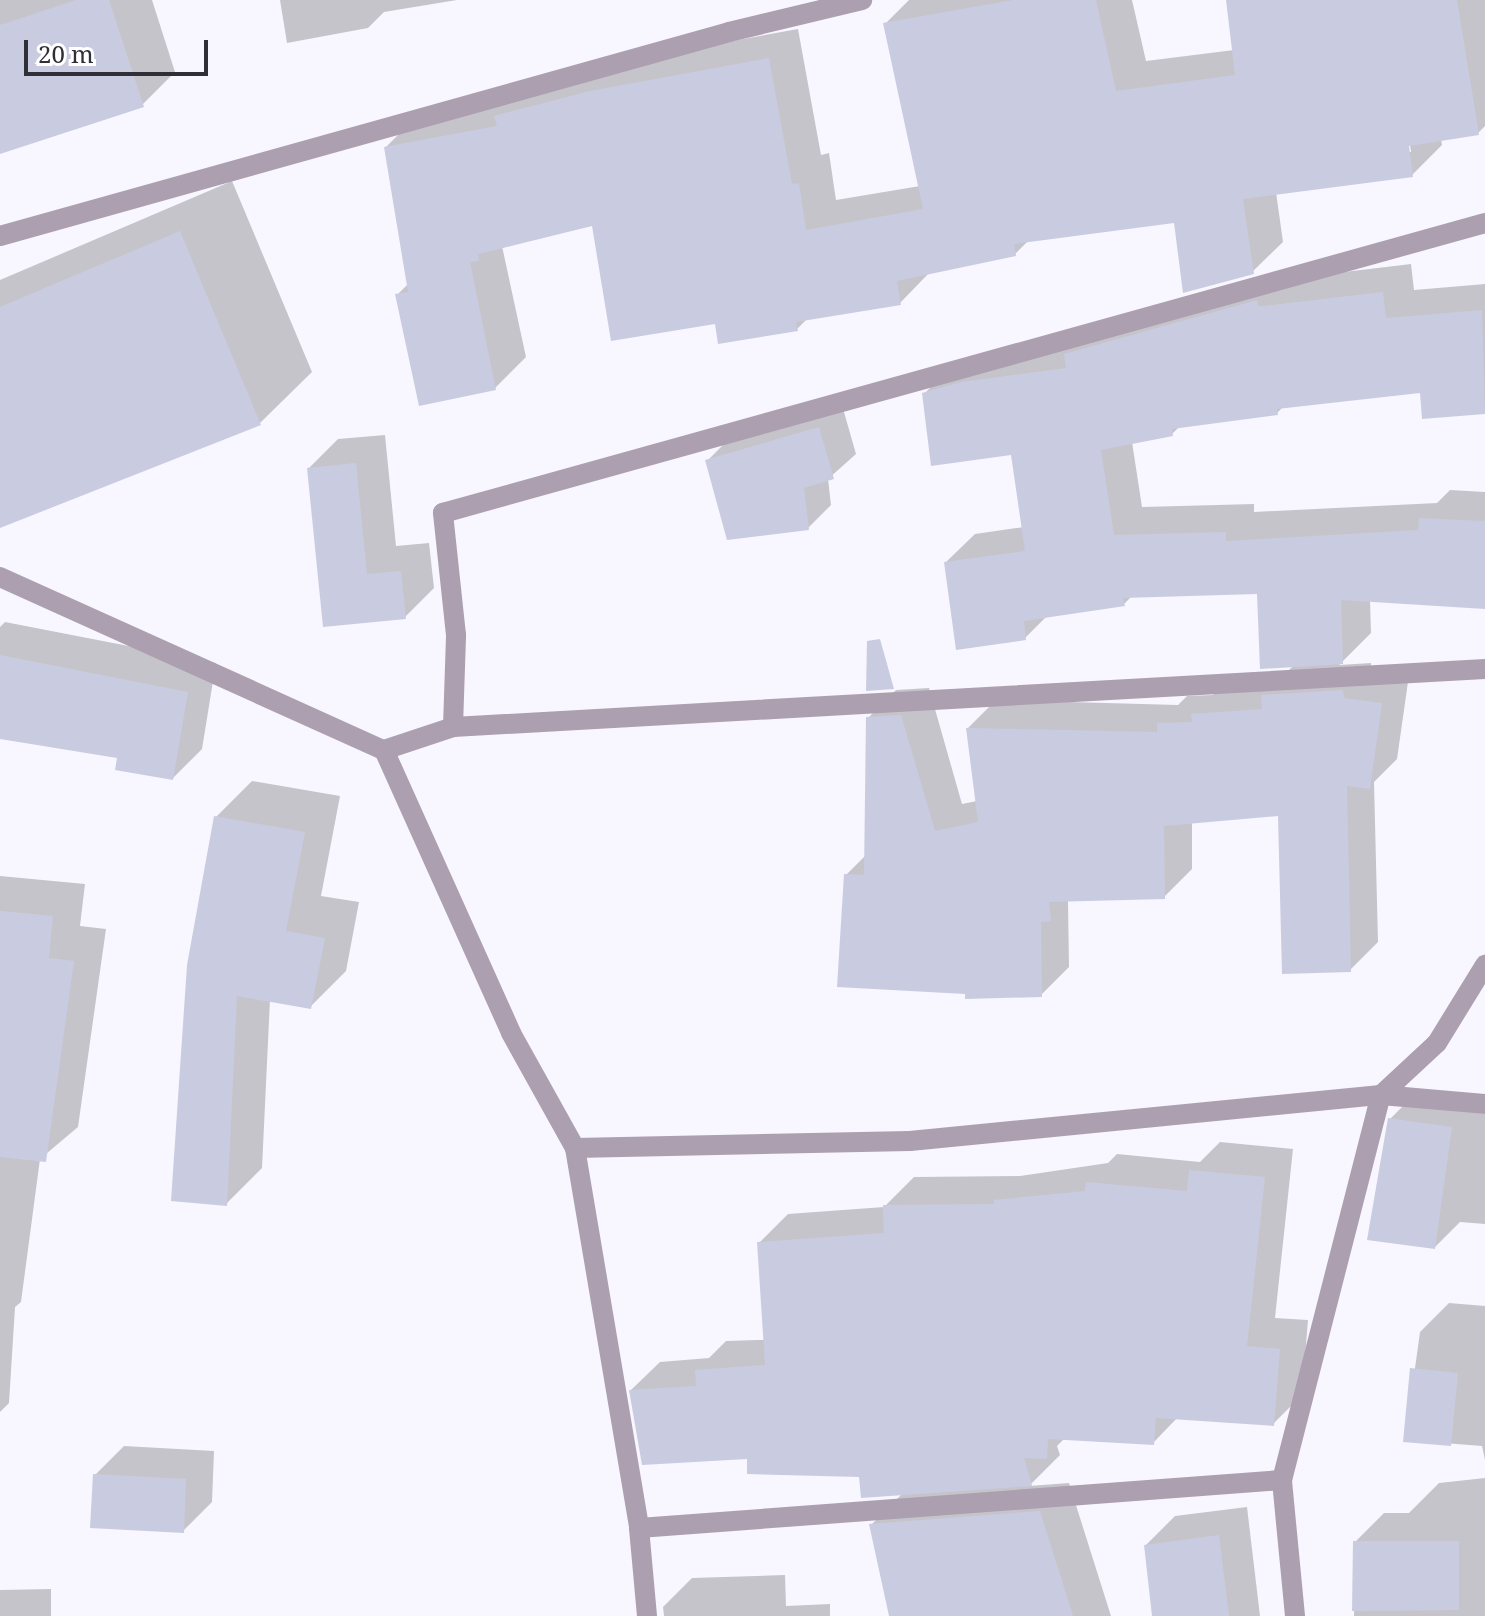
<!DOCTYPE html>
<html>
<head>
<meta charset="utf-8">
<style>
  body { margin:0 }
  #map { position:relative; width:1485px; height:1616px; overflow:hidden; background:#f8f6fe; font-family:"Noto Serif",serif }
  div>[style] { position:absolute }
  .shadow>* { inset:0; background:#0003 }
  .building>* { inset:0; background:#c9cce0 }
  .street>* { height:20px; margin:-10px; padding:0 10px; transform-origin:10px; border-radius:10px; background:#ac9faf }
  span { translate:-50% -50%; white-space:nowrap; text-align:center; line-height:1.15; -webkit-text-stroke:6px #fff; paint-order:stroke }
  .scale { position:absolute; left:24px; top:40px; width:184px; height:36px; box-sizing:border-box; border:4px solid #302e36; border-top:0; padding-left:10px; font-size:24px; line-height:28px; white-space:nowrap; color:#302e36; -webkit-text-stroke:6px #fff; paint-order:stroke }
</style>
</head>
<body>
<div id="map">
  <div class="shadow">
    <div style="clip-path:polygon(0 0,152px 0,175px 72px,142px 105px,0 152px)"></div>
    <div style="clip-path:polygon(280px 0,457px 0,384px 12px,368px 28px,287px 43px)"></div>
    <div style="clip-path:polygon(evenodd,909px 0,1132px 0,1146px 61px,1234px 50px,1228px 0,1485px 0,1485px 126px,1478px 133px,1441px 139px,1442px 145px,1412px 175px,1276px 192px,1283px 242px,1252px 272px,1176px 221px,1029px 240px,1015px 254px,930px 272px,900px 303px,808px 318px,797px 329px,717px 322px,594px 223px,502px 246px,526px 357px,495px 388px,397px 295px,409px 283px,386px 147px,416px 117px,622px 61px,798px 29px,821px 155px,829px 153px,836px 200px,920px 186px,886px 23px,909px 0,1409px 136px,1411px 152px,1407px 152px,1409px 136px)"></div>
    <div style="clip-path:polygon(232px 181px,312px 372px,260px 423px,0 526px,0 280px)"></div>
    <div style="clip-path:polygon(1411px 264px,1414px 290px,1485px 284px,1485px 412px,1424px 417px,1421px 391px,1283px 407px,1277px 413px,1181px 425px,1172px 434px,1132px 442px,1142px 507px,1254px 504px,1254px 512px,1437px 503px,1450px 490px,1485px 492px,1485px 607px,1370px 600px,1371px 633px,1339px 665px,1371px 663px,1371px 670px,1409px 675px,1397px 759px,1374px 782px,1378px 942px,1350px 970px,1280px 814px,1192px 821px,1192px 869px,1164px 897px,1068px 901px,1069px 967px,1041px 995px,966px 992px,846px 875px,866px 855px,868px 718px,896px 690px,929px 688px,962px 804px,977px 801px,968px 728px,996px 700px,1178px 705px,1187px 696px,1213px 695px,1221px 687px,1276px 683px,1294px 665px,1259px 592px,1132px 596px,1124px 604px,1048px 615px,1025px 638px,946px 562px,975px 534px,1024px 527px,1013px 453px,924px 394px,953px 365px,1294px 278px)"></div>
    <div style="clip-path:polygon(842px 405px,856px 454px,828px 479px,831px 505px,808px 528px,707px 461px,730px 438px)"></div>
    <div style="clip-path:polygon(385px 435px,396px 546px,429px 543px,434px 588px,405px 617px,325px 625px,309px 468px,338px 439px)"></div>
    <div style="clip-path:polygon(5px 622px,216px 663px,202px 749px,173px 778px,119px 757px,0 737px,0 627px)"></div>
    <div style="clip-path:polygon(252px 781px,340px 796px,321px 896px,359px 902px,346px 971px,310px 1007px,270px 1000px,262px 1168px,226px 1204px,216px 817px)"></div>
    <div style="clip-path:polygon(0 876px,85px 884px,80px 926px,106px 929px,78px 1127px,40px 1159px,21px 1302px,15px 1307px,9px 1403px,0 1412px)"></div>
    <div style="clip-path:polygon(1419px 1090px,1485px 1100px,1485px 1224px,1460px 1222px,1435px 1247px,1390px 1119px)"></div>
    <div style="clip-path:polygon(1220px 1142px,1293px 1149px,1275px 1318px,1308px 1320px,1302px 1395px,1273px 1424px,1178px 1417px,1153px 1443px,1065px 1438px,1057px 1446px,1060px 1455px,1029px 1486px,1069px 1483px,1111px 1616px,891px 1616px,872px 1524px,903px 1493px,829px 1322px,759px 1243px,788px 1214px,884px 1207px,914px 1177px,1020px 1176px,1108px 1163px,1117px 1154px,1200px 1162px)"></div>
    <div style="clip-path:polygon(1449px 1303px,1485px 1306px,1485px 1460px,1482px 1446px,1405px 1440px,1420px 1332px)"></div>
    <div style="clip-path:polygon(821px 1338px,749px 1456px,631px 1390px,660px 1362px,709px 1358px,726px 1341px)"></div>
    <div style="clip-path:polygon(124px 1446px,214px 1451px,212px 1502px,183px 1531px,95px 1475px)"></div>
    <div style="clip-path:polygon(1485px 1478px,1485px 1616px,1354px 1616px,1355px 1542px,1384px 1513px,1409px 1513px,1439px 1483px)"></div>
    <div style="clip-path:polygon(1247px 1507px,1260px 1616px,1154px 1616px,1146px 1545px,1175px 1516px)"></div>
    <div style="clip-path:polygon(785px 1575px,786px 1606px,830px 1604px,830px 1616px,664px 1616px,663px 1607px,692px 1578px)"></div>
    <div style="clip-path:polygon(51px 1589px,51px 1616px,0 1616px,0 1590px)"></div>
  </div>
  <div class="building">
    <div style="clip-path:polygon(76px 0,109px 0,144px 107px,0 154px,0 25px)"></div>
    <div style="clip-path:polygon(1013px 0,1096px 0,1116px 91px,1235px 75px,1226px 0,1457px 0,1479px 135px,1409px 146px,1413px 177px,1243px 199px,1254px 274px,1183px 293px,1174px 223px,1014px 244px,1016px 256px,897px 281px,901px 305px,796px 322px,798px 331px,718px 344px,715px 324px,611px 341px,592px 226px,478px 254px,479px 261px,470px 262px,496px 390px,419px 406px,395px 294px,408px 292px,384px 147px,497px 126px,494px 116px,590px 91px,769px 58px,792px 184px,799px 183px,806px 230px,923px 209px,883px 23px)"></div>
    <div style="clip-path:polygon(180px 231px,261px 425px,0 528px,0 307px)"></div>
    <div style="clip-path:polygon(1383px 292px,1386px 318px,1482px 310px,1485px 414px,1422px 419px,1420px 393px,1277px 409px,1278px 415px,1172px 429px,1173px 436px,1101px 450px,1114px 535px,1226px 532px,1226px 541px,1418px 530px,1419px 518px,1485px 521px,1485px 609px,1341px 600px,1343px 664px,1260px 669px,1257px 594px,1123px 598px,1125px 606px,1024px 621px,1026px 640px,956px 650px,944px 562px,1025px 551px,1011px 455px,931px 466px,922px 393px,961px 382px,1066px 368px,1064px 354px,1257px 300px,1258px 306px,1264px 306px)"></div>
    <div style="clip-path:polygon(819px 427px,834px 479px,804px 488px,809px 530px,727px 540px,705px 460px)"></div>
    <div style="clip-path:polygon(356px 463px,367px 574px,401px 571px,406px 619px,323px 627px,307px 468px)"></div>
    <div style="clip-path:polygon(880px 639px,894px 689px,866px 691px,867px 641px)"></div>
    <div style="clip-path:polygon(0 655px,188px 692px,173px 780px,115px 770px,117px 758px,0 739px)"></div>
    <div style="clip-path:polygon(1343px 690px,1344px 698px,1382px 703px,1370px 789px,1347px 786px,1351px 972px,1282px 974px,1278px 816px,1164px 826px,1165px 899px,1049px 902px,1051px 921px,1041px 922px,1042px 997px,965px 999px,965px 994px,837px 987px,844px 874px,864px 875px,866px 717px,901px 715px,935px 831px,978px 822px,966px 728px,1157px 732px,1157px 723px,1192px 722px,1191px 714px,1262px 709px,1261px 695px)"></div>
    <div style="clip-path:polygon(214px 816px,305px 832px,286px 931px,325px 938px,311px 1009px,237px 996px,227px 1206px,171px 1201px,187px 965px)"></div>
    <div style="clip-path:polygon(0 911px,53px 916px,49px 958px,74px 961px,46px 1162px,0 1157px)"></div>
    <div style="clip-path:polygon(1388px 1118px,1452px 1127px,1435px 1249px,1367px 1240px)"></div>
    <div style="clip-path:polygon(1189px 1170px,1265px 1177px,1247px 1346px,1280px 1349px,1274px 1426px,1156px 1418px,1154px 1445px,1048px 1439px,1047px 1459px,1024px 1458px,1032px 1486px,861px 1498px,859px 1477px,747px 1474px,747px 1459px,642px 1465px,629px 1390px,696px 1386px,695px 1370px,765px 1365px,757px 1242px,884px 1233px,883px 1205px,994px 1204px,994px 1200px,1085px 1191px,1086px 1182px,1187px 1191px)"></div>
    <div style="clip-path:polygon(1410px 1368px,1458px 1373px,1451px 1446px,1403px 1442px)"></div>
    <div style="clip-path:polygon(93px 1474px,186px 1479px,184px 1533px,90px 1528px)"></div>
    <div style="clip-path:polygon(1040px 1511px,1073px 1616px,889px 1616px,869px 1524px)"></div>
    <div style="clip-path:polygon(1219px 1535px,1229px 1616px,1152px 1616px,1144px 1545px)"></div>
    <div style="clip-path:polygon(1353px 1541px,1459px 1541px,1459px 1610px,1352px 1611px)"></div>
  </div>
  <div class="street">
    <div style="left:0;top:236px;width:757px;rotate:-15.63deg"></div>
    <div style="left:729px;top:32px;width:137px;rotate:-13.5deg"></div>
    <div style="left:0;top:577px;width:421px;rotate:24.3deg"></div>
    <div style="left:384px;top:750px;width:310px;rotate:65.8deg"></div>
    <div style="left:511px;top:1033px;width:132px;rotate:60.9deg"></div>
    <div style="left:575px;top:1148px;width:385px;rotate:80.4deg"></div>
    <div style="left:639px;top:1528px;width:88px;rotate:84.8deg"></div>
    <div style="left:453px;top:727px;width:92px;rotate:-88.1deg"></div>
    <div style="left:456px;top:635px;width:123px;rotate:-96.1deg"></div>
    <div style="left:443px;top:513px;width:1082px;rotate:-15.55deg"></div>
    <div style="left:384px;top:750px;width:73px;rotate:-18.4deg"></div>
    <div style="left:453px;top:727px;width:1034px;rotate:-3.22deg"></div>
    <div style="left:575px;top:1148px;width:335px;rotate:-1.2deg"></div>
    <div style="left:910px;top:1141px;width:473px;rotate:-5.6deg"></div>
    <div style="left:1381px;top:1095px;width:104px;rotate:4.9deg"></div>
    <div style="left:639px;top:1528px;width:645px;rotate:-4.27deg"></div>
    <div style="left:1295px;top:1616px;width:137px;rotate:-95.5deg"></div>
    <div style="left:1282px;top:1480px;width:398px;rotate:-75.6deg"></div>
    <div style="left:1381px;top:1095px;width:76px;rotate:-42.9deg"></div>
    <div style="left:1437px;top:1043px;width:92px;rotate:-58.4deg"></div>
  </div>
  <div class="scale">20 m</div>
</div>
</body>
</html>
